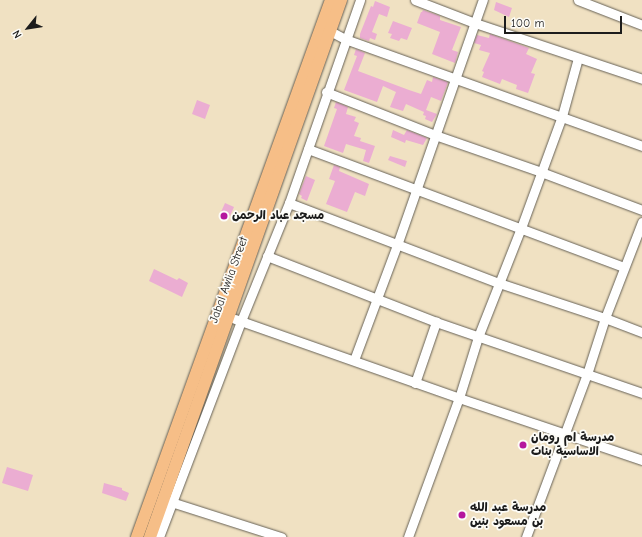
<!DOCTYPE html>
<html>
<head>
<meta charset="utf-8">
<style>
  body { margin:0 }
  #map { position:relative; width:642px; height:537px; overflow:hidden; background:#f0e1c2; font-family:"Comic Neue","Playpen Sans Arabic",sans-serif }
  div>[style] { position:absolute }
  .building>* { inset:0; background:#ebadd2 }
  .roads { filter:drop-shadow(0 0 1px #666156) drop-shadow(0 0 1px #666156) }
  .minor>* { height:9px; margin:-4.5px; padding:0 4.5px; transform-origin:4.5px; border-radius:4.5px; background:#fff }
  .major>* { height:12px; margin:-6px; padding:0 6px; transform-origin:6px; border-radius:6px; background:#f6be87 }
  .dots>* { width:11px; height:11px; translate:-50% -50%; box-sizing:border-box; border:2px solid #fdfcf7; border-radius:50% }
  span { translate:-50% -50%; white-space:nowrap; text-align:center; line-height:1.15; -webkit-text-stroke:3.5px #fdfcf7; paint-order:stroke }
  .poi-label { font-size:12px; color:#1c1c1c; font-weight:700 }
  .left { translate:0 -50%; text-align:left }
  .street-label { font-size:12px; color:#1c1c1c }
  .north { position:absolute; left:8px; top:8px; width:40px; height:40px; -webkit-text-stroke:3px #fdfcf7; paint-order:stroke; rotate:240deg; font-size:11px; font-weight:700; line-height:16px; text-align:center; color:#1c1c1c }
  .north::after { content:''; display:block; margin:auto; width:14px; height:18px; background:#1c1c1c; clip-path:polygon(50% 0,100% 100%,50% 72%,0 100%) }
  .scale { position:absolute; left:504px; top:16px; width:118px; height:18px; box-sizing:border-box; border:2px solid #1c1c1c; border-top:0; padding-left:5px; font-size:12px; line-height:14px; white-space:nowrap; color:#1c1c1c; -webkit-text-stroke:3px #fdfcf7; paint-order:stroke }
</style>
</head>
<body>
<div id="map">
  <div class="building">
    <div style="clip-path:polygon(375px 1px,390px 7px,387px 17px,379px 14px,372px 32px,377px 34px,375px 40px,370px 38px,369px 41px,360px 38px,360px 34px,371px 6px,373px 7px)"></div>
    <div style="clip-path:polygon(496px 2px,512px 8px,509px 17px,494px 10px)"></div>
    <div style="clip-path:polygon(423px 10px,440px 16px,440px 20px,461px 27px,452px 50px,458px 52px,455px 63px,432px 54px,440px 32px,417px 23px,421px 12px,422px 12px)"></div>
    <div style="clip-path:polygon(393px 21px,412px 28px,407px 40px,401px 38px,399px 41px,390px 38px,392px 34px,388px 33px)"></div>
    <div style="clip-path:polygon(490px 34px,529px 48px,526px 54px,537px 59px,531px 73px,535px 74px,528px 93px,516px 89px,517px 85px,502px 79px,500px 84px,482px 77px,484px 72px,482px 71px,490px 53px,479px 50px,481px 45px,474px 43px,477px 35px,489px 38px)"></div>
    <div style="clip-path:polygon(356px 49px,365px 53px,358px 71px,409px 90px,421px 94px,427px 80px,432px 82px,433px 77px,448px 82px,441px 101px,431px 97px,426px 110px,437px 114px,432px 122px,425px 119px,426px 116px,423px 115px,424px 112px,406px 104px,403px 111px,390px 107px,396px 92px,383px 86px,377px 102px,344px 90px,357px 56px,354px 55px)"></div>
    <div style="clip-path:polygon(197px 100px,210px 105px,205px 119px,192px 114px)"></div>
    <div style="clip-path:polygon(336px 102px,348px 107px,346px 114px,356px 117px,354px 121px,359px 123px,354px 136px,361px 138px,360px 141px,375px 146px,369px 163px,363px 161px,366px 150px,346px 144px,343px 153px,324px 146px,337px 109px,334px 108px)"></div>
    <div style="clip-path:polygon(393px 130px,404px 135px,407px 130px,427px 138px,423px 145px,406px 140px,405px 143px,391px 137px)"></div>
    <div style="clip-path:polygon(390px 156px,407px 161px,405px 167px,388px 160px)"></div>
    <div style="clip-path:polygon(334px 165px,340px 167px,339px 171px,369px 184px,365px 196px,355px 192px,347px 212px,326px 204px,335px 181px,329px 179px)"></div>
    <div style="clip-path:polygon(306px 176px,315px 180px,307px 201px,301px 198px,302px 196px,299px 194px)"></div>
    <div style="clip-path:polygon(225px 203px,234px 207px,230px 216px,221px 212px)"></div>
    <div style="clip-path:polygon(154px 269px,177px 280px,179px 278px,188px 283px,182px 297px,149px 281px)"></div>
    <div style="clip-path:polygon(7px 467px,33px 475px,28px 491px,2px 483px)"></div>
    <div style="clip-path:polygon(104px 483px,122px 488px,122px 490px,129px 493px,126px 501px,102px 493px)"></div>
  </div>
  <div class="roads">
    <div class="minor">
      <div style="left:415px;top:0;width:64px;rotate:21deg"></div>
      <div style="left:475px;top:23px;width:176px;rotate:18.5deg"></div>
      <div style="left:578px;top:0;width:69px;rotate:21.3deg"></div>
      <div style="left:330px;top:31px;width:17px;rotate:28deg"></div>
      <div style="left:345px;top:39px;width:316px;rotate:19.8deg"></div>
      <div style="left:326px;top:92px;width:117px;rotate:21.5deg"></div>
      <div style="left:435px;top:135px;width:112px;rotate:19.2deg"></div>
      <div style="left:541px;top:172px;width:108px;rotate:20.6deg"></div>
      <div style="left:308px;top:149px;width:337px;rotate:20.5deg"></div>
      <div style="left:289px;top:203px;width:225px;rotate:20.9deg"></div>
      <div style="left:499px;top:283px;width:112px;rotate:18.3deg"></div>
      <div style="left:605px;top:318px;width:40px;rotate:21deg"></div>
      <div style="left:267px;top:256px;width:181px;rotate:21.3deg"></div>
      <div style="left:436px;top:322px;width:218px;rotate:19deg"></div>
      <div style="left:235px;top:319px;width:238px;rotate:19.4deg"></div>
      <div style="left:459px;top:398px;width:193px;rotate:18.7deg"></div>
      <div style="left:354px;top:360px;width:123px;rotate:-69.5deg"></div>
      <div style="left:397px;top:245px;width:260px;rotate:-70.7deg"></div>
      <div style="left:415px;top:383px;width:65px;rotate:-71deg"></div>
      <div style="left:168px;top:501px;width:119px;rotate:17.7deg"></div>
      <div style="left:159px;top:537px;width:231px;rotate:-69.2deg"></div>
      <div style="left:241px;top:321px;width:127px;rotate:-67.9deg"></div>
      <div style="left:289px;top:203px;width:215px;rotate:-70.7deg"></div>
      <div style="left:408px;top:537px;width:148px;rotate:-69.9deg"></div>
      <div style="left:459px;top:398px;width:64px;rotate:-72.7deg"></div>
      <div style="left:478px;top:337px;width:117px;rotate:-68.5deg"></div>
      <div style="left:521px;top:228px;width:119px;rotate:-69.9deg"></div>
      <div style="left:562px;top:116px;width:60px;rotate:-74.6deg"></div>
      <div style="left:526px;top:537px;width:174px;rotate:-69.5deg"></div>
      <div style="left:587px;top:374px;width:59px;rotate:-72.2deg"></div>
      <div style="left:605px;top:318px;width:103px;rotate:-68.9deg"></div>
    </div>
    <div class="major">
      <div style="left:137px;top:537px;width:571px;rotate:-70.14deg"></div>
      <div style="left:150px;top:537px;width:570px;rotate:-70.42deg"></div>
    </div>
  </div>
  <div class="dots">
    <div style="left:224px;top:216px;background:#b5179e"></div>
    <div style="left:523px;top:445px;background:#b5179e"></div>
    <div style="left:462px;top:515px;background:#b5179e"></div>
  </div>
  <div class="poi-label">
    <span class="left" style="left:232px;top:216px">مسجد عباد الرحمن</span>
    <span class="left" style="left:531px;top:445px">مدرسة ام رومان<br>الاساسية بنات</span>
    <span class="left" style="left:470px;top:515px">مدرسة عبد الله<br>بن مسعود بنين</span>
  </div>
  <div class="street-label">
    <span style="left:229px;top:280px;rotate:-70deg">Jabal Awlia Street</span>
  </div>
  <div class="north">N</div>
  <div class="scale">100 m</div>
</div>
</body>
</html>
